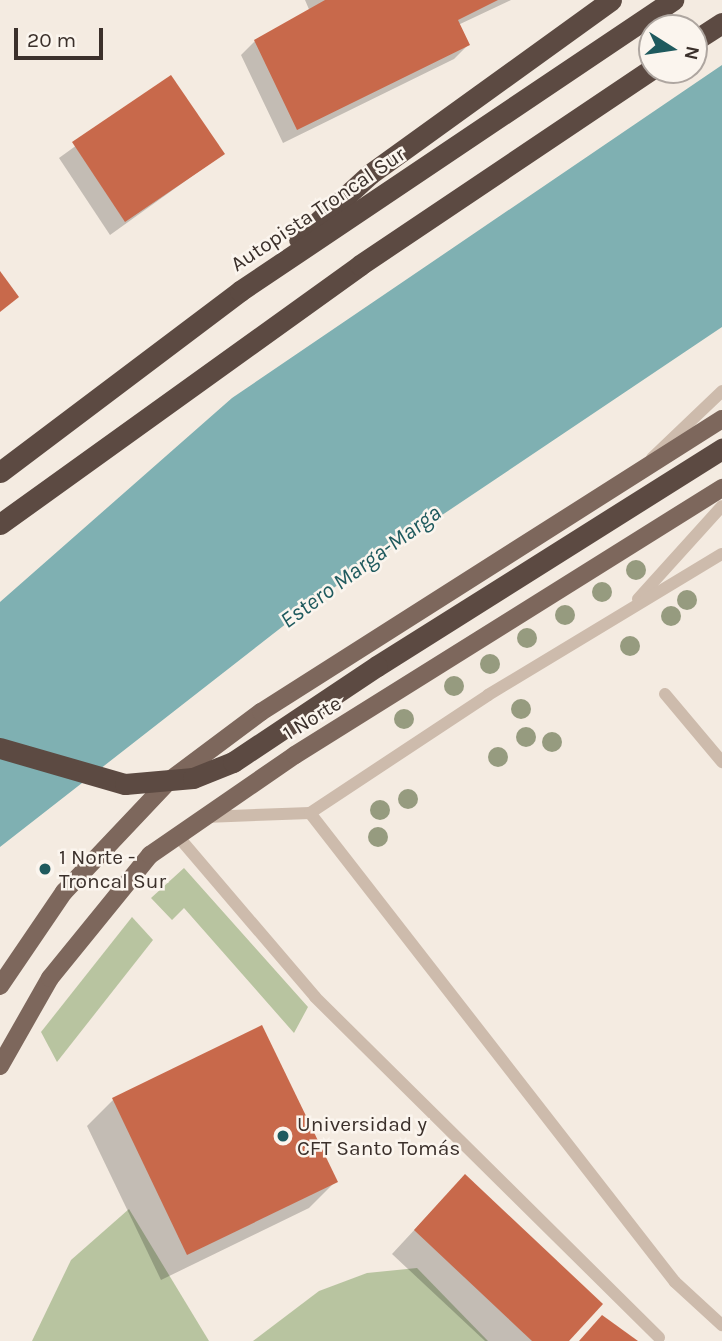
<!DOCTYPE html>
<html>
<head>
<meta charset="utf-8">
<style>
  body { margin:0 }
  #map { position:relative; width:722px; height:1341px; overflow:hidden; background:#f4ebe1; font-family:Karla,sans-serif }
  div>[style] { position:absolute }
  .green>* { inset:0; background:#b8c4a0 }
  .water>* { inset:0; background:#7fb0b2 }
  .shadow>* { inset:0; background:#0003 }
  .building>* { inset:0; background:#c8694b }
  .service>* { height:12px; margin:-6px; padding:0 6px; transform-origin:6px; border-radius:6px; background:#cdbbac }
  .primary>* { height:18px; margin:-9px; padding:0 9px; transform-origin:9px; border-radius:9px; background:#7d675c }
  .motorway>* { height:21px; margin:-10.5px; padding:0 10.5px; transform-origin:10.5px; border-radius:10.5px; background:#5c4a42 }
  .motorway-bridge>* { height:21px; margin:-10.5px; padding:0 10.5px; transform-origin:10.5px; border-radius:10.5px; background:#5c4a42 }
  .trees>* { width:20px; height:20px; margin:-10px; border-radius:50%; background:#969b7f }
  .dots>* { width:19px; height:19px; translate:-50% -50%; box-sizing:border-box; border:4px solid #fbf5ee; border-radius:50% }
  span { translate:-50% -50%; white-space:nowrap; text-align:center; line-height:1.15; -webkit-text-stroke:5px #fbf5ee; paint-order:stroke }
  .street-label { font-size:21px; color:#3b302b }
  .poi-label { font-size:21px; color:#3b302b }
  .left { translate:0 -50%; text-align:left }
  .water-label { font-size:23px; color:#1f5a5e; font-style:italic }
  .north { position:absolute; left:638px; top:14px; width:70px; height:70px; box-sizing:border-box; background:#fbf5ee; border:2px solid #aea6a0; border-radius:50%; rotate:102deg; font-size:19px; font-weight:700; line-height:28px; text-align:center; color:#3b302b }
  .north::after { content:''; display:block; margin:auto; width:24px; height:32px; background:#1f5a5e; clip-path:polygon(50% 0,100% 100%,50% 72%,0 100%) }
  .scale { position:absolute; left:14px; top:28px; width:89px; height:32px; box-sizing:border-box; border:4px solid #3b302b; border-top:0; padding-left:9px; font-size:21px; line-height:24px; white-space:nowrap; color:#3b302b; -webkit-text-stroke:5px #fbf5ee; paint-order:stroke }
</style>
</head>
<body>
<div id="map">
  <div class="green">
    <div style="clip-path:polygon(184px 868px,308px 1007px,294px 1033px,184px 908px,172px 920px,151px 898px)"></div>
    <div style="clip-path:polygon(132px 917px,153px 940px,57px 1062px,41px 1032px)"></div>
    <div style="clip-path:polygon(129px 1209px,209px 1341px,32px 1341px,71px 1260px)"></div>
    <div style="clip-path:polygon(417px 1268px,488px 1341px,253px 1341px,319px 1291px,367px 1273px)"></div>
  </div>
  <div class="water">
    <div style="clip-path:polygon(722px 65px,722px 327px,323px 595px,0 847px,0 602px,232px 398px)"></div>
  </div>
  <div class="shadow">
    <div style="clip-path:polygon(305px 0,511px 0,458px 25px,468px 45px,454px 59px,283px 143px,241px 55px,255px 41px,311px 14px)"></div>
    <div style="clip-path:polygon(171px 77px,223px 154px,110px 235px,59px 158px)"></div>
    <div style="clip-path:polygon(113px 1100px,335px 1182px,309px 1208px,161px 1280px,87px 1126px)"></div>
    <div style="clip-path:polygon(443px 1199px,567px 1341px,485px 1341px,392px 1254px)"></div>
  </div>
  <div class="building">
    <div style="clip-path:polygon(325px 0,498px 0,458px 20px,470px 45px,297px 130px,254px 40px)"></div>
    <div style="clip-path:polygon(171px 75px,225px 154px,125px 222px,72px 142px)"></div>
    <div style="clip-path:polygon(0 271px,19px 297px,0 312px)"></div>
    <div style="clip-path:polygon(262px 1025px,338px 1182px,187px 1255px,112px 1098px)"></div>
    <div style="clip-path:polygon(465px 1174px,603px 1304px,569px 1341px,532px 1341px,414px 1230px)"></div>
    <div style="clip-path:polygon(602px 1315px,638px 1341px,579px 1341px)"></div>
  </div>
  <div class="service">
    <div style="left:652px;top:458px;width:97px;rotate:-43.7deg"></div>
    <div style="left:638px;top:599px;width:125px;rotate:-47.9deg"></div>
    <div style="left:665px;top:694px;width:89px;rotate:50deg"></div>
    <div style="left:310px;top:813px;width:594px;rotate:52.11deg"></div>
    <div style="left:675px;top:1282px;width:64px;rotate:42.5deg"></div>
    <div style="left:205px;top:817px;width:105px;rotate:-2.2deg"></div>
    <div style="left:310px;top:813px;width:214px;rotate:-33.5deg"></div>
    <div style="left:488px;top:695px;width:273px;rotate:-31.1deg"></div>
    <div style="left:176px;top:834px;width:214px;rotate:49.5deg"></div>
    <div style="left:315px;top:997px;width:484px;rotate:44.7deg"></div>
  </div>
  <div class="primary">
    <div style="left:0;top:986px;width:114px;rotate:-55.8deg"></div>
    <div style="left:64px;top:892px;width:154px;rotate:-46.6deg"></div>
    <div style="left:170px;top:780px;width:114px;rotate:-36.8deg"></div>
    <div style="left:261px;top:712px;width:546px;rotate:-32.44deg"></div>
    <div style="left:0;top:1066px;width:101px;rotate:-60.4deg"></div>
    <div style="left:50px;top:978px;width:159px;rotate:-50.9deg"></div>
    <div style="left:150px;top:855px;width:176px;rotate:-34.6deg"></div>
    <div style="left:295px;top:755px;width:504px;rotate:-32.02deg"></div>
  </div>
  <div class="motorway">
    <div style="left:694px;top:41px;width:33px;rotate:-33deg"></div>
    <div style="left:299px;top:239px;width:96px;rotate:-42.5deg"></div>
    <div style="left:370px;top:174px;width:297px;rotate:-35.8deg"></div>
    <div style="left:0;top:472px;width:301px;rotate:-37deg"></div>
    <div style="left:240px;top:291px;width:522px;rotate:-33.9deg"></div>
    <div style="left:0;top:524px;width:443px;rotate:-35.7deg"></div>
    <div style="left:360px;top:265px;width:352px;rotate:-33.9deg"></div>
    <div style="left:377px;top:666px;width:408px;rotate:-32.2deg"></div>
  </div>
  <div class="motorway-bridge">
    <div style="left:0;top:748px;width:130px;rotate:16.1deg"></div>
    <div style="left:125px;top:784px;width:68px;rotate:-5deg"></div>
    <div style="left:193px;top:778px;width:43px;rotate:-21.8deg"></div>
    <div style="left:233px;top:762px;width:173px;rotate:-33.7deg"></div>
  </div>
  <div class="trees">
    <div style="left:636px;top:570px"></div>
    <div style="left:602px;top:592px"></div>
    <div style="left:687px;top:600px"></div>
    <div style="left:565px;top:615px"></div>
    <div style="left:671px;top:616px"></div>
    <div style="left:527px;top:638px"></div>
    <div style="left:630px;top:646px"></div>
    <div style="left:490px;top:664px"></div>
    <div style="left:454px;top:686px"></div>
    <div style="left:521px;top:709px"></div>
    <div style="left:404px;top:719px"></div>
    <div style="left:526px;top:737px"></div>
    <div style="left:552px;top:742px"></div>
    <div style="left:498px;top:757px"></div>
    <div style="left:408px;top:799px"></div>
    <div style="left:380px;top:810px"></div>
    <div style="left:378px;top:837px"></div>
  </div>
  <div class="dots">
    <div style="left:45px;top:869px;background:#1f5a5e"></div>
    <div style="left:283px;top:1136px;background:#1f5a5e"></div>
  </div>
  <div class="street-label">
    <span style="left:318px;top:209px;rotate:-34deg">Autopista Troncal Sur</span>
    <span style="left:312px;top:718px;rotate:-32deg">1 Norte</span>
  </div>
  <div class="poi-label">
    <span class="left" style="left:59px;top:869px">1 Norte -<br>Troncal Sur</span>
    <span class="left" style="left:297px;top:1136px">Universidad y<br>CFT Santo Tomás</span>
  </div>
  <div class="water-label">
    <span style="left:361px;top:567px;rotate:-36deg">Estero Marga-Marga</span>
  </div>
  <div class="north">N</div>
  <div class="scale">20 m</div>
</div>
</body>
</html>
